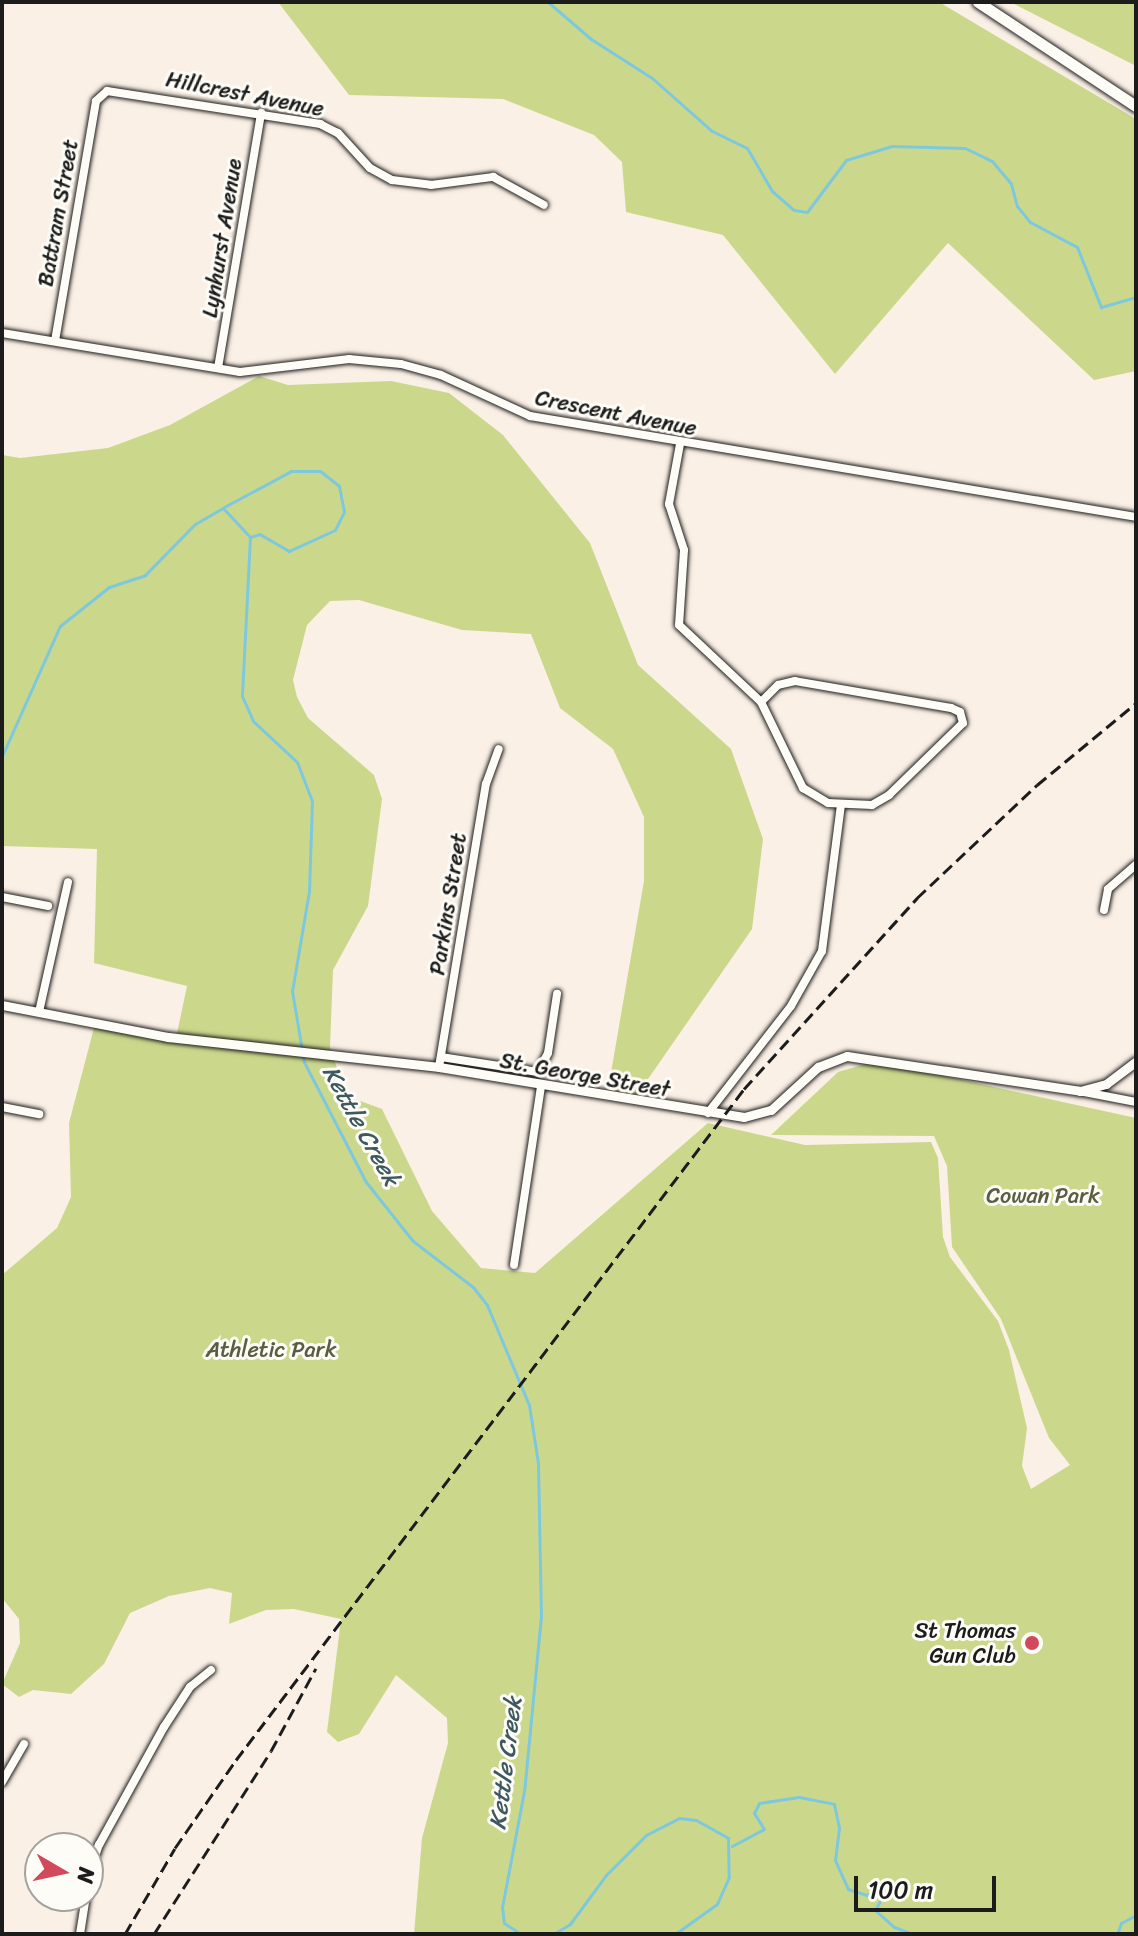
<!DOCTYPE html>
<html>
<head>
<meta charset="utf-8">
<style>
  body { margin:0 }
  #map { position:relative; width:1138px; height:1936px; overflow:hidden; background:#fbf0e6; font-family:Sriracha,sans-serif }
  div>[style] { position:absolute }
  .green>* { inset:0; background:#cbd88c }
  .stream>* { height:3px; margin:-1.5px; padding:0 1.5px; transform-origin:1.5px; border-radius:1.5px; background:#7ec8de }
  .roads { filter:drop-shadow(0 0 2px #1c1c1c) drop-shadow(0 0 2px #1c1c1c) }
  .minor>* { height:8px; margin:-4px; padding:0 4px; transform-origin:4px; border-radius:4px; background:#fdfcf7 }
  .tertiary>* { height:9px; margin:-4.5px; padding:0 4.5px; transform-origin:4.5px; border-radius:4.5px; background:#fdfcf7 }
  .secondary>* { height:11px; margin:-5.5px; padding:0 5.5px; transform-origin:5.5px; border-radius:5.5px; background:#fdfcf7 }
  .rail>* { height:3px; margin-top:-1.5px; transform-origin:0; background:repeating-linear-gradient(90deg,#1c1c1c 0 12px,transparent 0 18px) }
  .dots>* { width:22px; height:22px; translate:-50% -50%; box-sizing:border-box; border:4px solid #fdfcf7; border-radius:50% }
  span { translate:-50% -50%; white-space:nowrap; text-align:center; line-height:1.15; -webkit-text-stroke:6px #fdfcf7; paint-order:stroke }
  .street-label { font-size:22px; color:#1c1c1c }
  .park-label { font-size:22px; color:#595e43 }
  .poi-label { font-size:22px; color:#1c1c1c }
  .right { translate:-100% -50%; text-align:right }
  .water-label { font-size:24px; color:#3e5860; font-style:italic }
  .frame { position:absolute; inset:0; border:4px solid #1c1c1c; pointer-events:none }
  .north { position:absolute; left:24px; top:1832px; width:80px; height:80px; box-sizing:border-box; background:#fdfcf7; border:2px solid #a3a29f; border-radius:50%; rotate:99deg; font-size:22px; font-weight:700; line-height:32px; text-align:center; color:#1c1c1c }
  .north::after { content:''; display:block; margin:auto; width:28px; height:36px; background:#d1495b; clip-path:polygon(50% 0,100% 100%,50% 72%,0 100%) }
  .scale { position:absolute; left:854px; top:1876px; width:142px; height:36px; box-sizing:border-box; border:4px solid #1c1c1c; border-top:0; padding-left:10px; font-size:24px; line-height:28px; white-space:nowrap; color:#1c1c1c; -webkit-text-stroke:6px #fdfcf7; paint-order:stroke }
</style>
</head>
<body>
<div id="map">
  <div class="green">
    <div style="clip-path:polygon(278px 2px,939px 2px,1136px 119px,1136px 371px,1094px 380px,948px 243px,835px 374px,723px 235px,626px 212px,622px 162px,594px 135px,503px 99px,349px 95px)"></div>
    <div style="clip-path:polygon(1136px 2px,1136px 66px,1012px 3px,1012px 2px)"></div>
    <div style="clip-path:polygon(259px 376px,288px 385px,391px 381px,449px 393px,503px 435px,590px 543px,638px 665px,731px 749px,763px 839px,752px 929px,637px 1095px,608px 1090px,644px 881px,644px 817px,613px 749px,560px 708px,531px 634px,462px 630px,359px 600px,330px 601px,307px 625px,293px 680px,297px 697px,308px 718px,374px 775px,382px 799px,368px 906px,333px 970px,330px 1048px,347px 1096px,382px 1109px,432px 1211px,481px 1268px,535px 1273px,708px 1123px,805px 1145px,931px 1142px,938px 1158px,943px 1237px,950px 1257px,998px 1321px,1009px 1350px,1027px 1428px,1022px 1466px,1031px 1489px,1070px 1465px,1049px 1438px,1001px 1319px,952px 1247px,947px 1166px,934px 1136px,771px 1135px,838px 1072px,876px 1061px,1136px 1118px,1136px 1934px,414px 1934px,422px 1838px,448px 1743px,447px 1718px,396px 1675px,359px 1734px,338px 1742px,327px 1732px,341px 1619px,294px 1609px,266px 1610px,229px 1624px,232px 1593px,210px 1588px,169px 1596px,130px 1613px,104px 1664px,71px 1694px,33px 1690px,19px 1697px,2px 1684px,20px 1643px,19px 1619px,2px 1598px,2px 1275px,57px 1228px,71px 1197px,69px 1123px,95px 1024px,176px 1038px,187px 986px,94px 963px,97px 849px,2px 846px,2px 455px,20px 458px,108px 448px,170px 425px)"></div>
  </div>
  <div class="stream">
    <div style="left:548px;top:2px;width:57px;rotate:40.7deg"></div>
    <div style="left:591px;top:39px;width:72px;rotate:32.6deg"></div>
    <div style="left:652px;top:78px;width:80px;rotate:41.5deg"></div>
    <div style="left:712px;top:131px;width:39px;rotate:26deg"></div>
    <div style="left:747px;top:148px;width:50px;rotate:59.8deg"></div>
    <div style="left:772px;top:191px;width:29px;rotate:41deg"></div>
    <div style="left:794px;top:210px;width:13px;rotate:9deg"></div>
    <div style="left:807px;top:212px;width:65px;rotate:-53.1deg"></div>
    <div style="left:846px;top:160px;width:48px;rotate:-16.9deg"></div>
    <div style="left:892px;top:146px;width:73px;rotate:1.6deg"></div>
    <div style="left:965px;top:148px;width:30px;rotate:26deg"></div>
    <div style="left:992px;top:161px;width:30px;rotate:50deg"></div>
    <div style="left:1011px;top:184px;width:23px;rotate:75deg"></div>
    <div style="left:1017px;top:206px;width:21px;rotate:51deg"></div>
    <div style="left:1030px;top:222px;width:53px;rotate:28deg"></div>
    <div style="left:1077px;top:247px;width:65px;rotate:68.2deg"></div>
    <div style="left:1101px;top:307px;width:36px;rotate:-16deg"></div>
    <div style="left:224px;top:507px;width:76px;rotate:-28.2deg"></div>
    <div style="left:291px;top:471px;width:29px"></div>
    <div style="left:320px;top:471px;width:24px;rotate:38deg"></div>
    <div style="left:339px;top:486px;width:26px;rotate:79deg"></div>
    <div style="left:344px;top:512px;width:20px;rotate:117deg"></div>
    <div style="left:335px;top:530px;width:51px;rotate:155.5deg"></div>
    <div style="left:289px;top:551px;width:34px;rotate:-150deg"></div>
    <div style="left:260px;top:534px;width:10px;rotate:163deg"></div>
    <div style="left:2px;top:756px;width:142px;rotate:-66deg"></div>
    <div style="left:60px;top:626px;width:63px;rotate:-38.5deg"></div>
    <div style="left:109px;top:587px;width:38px;rotate:-18deg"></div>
    <div style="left:145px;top:575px;width:71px;rotate:-45.6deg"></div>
    <div style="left:195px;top:524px;width:32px;rotate:-30deg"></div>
    <div style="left:223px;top:508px;width:40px;rotate:47deg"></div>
    <div style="left:250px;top:537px;width:159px;rotate:92.9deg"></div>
    <div style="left:242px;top:696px;width:27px;rotate:66deg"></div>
    <div style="left:253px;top:721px;width:60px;rotate:43deg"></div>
    <div style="left:297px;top:762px;width:42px;rotate:69deg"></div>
    <div style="left:312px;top:801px;width:90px;rotate:91.9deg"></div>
    <div style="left:309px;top:891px;width:101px;rotate:99.6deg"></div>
    <div style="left:292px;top:991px;width:72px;rotate:80.4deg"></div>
    <div style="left:304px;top:1062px;width:135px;rotate:62.7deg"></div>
    <div style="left:366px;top:1182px;width:75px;rotate:51.5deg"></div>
    <div style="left:413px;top:1241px;width:76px;rotate:37.5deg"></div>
    <div style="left:473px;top:1287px;width:23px;rotate:52deg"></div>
    <div style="left:487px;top:1305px;width:108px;rotate:67.2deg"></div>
    <div style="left:529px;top:1405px;width:59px;rotate:81.2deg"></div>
    <div style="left:538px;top:1463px;width:153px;rotate:88.9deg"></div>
    <div style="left:541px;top:1616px;width:176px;rotate:95.5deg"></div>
    <div style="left:524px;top:1791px;width:118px;rotate:100.7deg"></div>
    <div style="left:502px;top:1907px;width:16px;rotate:83deg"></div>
    <div style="left:504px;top:1923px;width:20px;rotate:33deg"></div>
    <div style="left:732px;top:1846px;width:36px;rotate:-28deg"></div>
    <div style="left:764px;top:1829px;width:19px;rotate:-122deg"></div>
    <div style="left:754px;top:1813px;width:11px;rotate:-63deg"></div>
    <div style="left:759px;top:1803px;width:40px;rotate:-8.5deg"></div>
    <div style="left:799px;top:1797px;width:36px;rotate:11deg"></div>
    <div style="left:834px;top:1804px;width:25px;rotate:78deg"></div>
    <div style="left:839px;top:1828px;width:32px;rotate:97deg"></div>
    <div style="left:835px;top:1860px;width:32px;rotate:66deg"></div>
    <div style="left:848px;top:1889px;width:20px;rotate:18deg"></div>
    <div style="left:867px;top:1895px;width:15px;rotate:-37deg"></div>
    <div style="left:879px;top:1886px;width:11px;rotate:75deg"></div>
    <div style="left:882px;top:1897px;width:15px;rotate:118deg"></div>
    <div style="left:875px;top:1910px;width:25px;rotate:42deg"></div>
    <div style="left:894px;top:1927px;width:20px;rotate:20deg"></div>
    <div style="left:553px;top:1934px;width:20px;rotate:-30deg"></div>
    <div style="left:570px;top:1924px;width:61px;rotate:-53.7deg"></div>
    <div style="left:606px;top:1875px;width:57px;rotate:-45deg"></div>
    <div style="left:646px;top:1835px;width:37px;rotate:-27deg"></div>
    <div style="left:679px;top:1818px;width:17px;rotate:7deg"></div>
    <div style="left:696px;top:1820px;width:37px;rotate:29deg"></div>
    <div style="left:728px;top:1838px;width:39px;rotate:89deg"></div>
    <div style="left:729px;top:1877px;width:30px;rotate:114deg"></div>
    <div style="left:717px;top:1904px;width:52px;rotate:144.5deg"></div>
    <div style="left:1117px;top:1934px;width:12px;rotate:-70deg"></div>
    <div style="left:1121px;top:1923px;width:17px;rotate:-28deg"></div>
  </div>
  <div class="roads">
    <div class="minor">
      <div style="left:2px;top:333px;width:241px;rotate:9.3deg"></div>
      <div style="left:240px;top:372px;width:110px;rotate:-6.8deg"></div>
      <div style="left:349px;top:359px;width:52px;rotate:5.5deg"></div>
      <div style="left:401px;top:364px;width:41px;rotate:15.4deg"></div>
      <div style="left:441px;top:375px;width:98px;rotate:24.7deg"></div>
      <div style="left:530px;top:416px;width:614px;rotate:9.46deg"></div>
      <div style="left:55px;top:341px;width:243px;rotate:-80.3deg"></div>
      <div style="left:96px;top:101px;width:15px;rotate:-42deg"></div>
      <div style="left:107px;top:91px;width:216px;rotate:8.8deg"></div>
      <div style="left:320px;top:124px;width:20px;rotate:27deg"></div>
      <div style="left:338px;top:133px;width:47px;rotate:47.6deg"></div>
      <div style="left:370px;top:168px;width:25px;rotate:29deg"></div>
      <div style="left:392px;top:180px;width:39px;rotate:7deg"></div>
      <div style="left:431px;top:185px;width:63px;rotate:-7.4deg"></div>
      <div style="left:493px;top:177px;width:58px;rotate:28.8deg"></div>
      <div style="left:218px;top:368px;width:259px;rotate:-80.4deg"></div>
      <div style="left:680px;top:444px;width:61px;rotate:100.4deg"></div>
      <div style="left:669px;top:504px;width:48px;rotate:71.9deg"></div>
      <div style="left:684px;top:550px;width:75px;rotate:93.8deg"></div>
      <div style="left:679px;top:625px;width:112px;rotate:43.2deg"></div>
      <div style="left:761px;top:702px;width:96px;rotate:64deg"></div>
      <div style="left:803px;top:788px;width:29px;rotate:31deg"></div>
      <div style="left:828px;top:803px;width:44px;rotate:2.6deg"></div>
      <div style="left:872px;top:805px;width:20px;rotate:-30deg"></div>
      <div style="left:889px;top:795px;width:103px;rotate:-44.2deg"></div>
      <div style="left:963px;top:723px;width:11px;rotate:-105deg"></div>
      <div style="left:960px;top:712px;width:10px;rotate:-156deg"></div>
      <div style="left:951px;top:708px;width:158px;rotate:-170.2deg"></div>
      <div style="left:795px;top:681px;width:17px;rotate:167deg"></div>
      <div style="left:778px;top:685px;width:24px;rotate:135deg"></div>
      <div style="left:2px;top:897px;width:47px;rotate:11.1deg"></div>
      <div style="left:1104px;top:910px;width:21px;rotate:-79deg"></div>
      <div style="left:1108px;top:889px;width:37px;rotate:-41deg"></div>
      <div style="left:39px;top:1012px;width:133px;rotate:-77.4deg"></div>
      <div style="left:441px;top:1057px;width:98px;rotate:8.8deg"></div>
      <div style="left:538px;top:1072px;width:21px;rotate:-62deg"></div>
      <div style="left:548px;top:1053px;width:60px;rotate:-81.3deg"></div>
      <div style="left:439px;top:1067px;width:287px;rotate:-80.6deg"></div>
      <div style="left:486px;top:784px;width:37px;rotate:-70deg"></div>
      <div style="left:1079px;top:1091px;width:58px;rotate:10.9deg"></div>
      <div style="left:2px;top:1107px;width:38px;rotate:11deg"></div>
      <div style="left:708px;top:1113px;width:135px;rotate:-52.2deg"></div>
      <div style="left:791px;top:1006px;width:63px;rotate:-60.6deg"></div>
      <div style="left:822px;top:951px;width:147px;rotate:-82.6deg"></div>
      <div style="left:514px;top:1265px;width:181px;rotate:-81.4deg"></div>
      <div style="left:2px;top:1782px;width:44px;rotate:-59.9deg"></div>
      <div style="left:88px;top:1878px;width:35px;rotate:-72deg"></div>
      <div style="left:99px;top:1845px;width:135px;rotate:-61.2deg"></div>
      <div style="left:164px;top:1727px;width:48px;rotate:-57deg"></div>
      <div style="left:190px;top:1687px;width:27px;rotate:-39deg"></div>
      <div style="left:80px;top:1934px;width:38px;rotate:-81deg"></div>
    </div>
    <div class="tertiary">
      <div style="left:2px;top:1005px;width:169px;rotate:10.9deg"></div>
      <div style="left:168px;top:1037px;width:273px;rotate:6.3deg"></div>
      <div style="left:439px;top:1067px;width:309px;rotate:9.3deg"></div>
      <div style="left:744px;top:1117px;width:28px;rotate:-15deg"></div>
      <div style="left:771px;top:1110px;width:64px;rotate:-42.5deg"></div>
      <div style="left:818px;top:1067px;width:31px;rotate:-21deg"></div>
      <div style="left:847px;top:1056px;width:236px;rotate:8.5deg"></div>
      <div style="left:1080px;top:1091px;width:27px;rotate:-15deg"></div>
      <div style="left:1106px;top:1084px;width:38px;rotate:-37deg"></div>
    </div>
    <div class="secondary">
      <div style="left:978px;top:2px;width:189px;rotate:33.4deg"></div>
    </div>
  </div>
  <div class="rail">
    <div style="left:125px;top:1934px;width:99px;rotate:-59.8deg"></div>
    <div style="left:175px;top:1848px;width:107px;rotate:-55.3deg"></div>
    <div style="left:236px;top:1760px;width:842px;rotate:-52.87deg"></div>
    <div style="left:744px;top:1089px;width:258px;rotate:-47.8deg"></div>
    <div style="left:917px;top:898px;width:165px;rotate:-43.3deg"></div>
    <div style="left:1037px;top:785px;width:129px;rotate:-39.6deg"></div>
    <div style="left:154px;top:1934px;width:217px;rotate:-57.4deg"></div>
    <div style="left:271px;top:1751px;width:94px;rotate:-61.5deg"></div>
  </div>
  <div class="dots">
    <div style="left:1032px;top:1643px;background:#d1495b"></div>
  </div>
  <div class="street-label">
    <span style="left:245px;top:94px;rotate:11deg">Hillcrest Avenue</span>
    <span style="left:58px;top:213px;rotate:-80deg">Battram Street</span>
    <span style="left:222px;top:238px;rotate:-81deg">Lynhurst Avenue</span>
    <span style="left:616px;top:413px;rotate:11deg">Crescent Avenue</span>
    <span style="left:448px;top:904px;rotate:-81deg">Parkins Street</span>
    <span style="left:585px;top:1075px;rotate:10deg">St. George Street</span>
  </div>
  <div class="park-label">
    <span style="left:1043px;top:1196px">Cowan Park</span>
    <span style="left:271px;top:1350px">Athletic Park</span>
  </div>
  <div class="poi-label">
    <span class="right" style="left:1016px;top:1643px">St Thomas<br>Gun Club</span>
  </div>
  <div class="water-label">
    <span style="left:361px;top:1126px;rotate:61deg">Kettle Creek</span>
    <span style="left:506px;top:1763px;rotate:-83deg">Kettle Creek</span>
  </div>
  <div class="frame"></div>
  <div class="north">N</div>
  <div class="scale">100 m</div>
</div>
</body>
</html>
